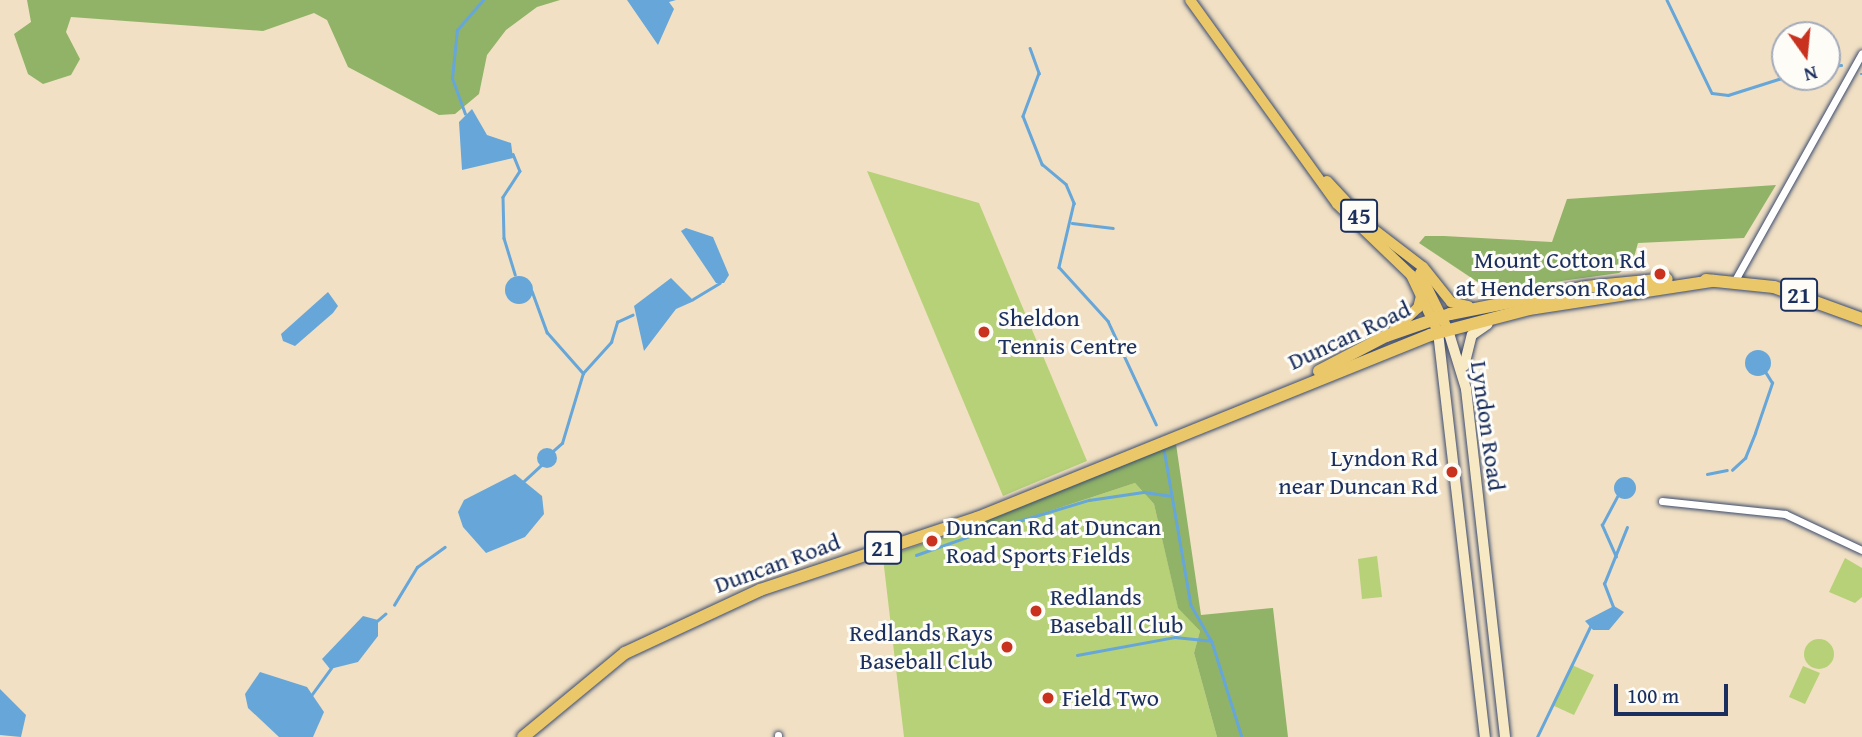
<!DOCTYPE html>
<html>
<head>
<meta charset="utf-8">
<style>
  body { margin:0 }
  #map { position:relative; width:1862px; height:737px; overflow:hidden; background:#f1e0c3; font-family:"Gentium Book Plus",serif }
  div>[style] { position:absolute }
  .green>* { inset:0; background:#b6d177 }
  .round { border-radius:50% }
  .forest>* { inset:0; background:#90b368 }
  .water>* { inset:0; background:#66a6d9 }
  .stream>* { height:2.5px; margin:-1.25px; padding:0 1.25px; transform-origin:1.25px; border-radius:1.25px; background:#66a6d9 }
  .roads { filter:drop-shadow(0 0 2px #3b4a6d) drop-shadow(0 0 2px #3b4a6d) }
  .street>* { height:7px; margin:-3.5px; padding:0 3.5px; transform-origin:3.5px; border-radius:3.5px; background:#fff }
  .secondary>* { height:10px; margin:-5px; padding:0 5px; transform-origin:5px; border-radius:5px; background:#f7e9c3 }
  .primary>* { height:10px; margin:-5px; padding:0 5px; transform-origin:5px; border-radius:5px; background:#eac769 }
  .highway>* { height:12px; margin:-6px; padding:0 6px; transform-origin:6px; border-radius:6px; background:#eac769 }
  .dots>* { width:19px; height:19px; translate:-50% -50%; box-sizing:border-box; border:4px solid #fdfcf7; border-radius:50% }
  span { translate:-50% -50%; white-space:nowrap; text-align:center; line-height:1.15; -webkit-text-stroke:6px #fdfcf7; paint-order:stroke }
  .shield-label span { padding:2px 5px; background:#fdfcf7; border:2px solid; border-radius:5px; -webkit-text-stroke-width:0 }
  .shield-label { font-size:23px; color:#1b2f5e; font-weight:700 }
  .poi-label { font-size:24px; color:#1b2f5e }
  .right { translate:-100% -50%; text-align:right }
  .left { translate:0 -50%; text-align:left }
  .street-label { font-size:24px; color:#1b2f5e }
  .north { position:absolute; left:1771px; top:21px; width:70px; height:70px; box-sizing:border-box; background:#fdfcf7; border:2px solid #a3aaba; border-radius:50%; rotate:165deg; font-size:19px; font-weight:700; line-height:28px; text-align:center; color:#1b2f5e }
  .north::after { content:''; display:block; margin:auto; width:24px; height:32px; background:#c8321e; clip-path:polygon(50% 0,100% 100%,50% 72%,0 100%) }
  .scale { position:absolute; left:1614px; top:684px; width:114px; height:32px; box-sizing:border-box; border:4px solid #1b2f5e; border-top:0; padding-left:9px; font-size:21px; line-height:24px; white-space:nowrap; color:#1b2f5e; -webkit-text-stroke:5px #fdfcf7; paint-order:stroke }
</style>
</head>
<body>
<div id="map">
  <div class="green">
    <div style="clip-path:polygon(867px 171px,979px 203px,1087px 461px,1003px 496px)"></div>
    <div style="clip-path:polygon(1135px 483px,1154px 504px,1178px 607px,1200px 631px,1194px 653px,1217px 737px,904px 737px,883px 558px,986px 521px,989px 531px)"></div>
    <div style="clip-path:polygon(1377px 556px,1382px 597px,1362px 599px,1358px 559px)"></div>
    <div style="clip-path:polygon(1845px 558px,1862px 568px,1862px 597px,1855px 603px,1829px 592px)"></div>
    <div class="round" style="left:1804px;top:639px;width:30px;height:30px"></div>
    <div style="clip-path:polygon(1572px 665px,1594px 675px,1574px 715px,1552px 705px)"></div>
    <div style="clip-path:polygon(1803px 666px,1820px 673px,1805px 704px,1789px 697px)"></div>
  </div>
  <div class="forest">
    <div style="clip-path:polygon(27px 0,560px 0,537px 7px,506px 30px,487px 55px,479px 94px,455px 114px,439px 115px,348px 67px,327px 20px,314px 13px,263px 31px,71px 17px,66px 32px,80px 59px,71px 75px,43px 84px,28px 74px,14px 34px,31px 22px)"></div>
    <div style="clip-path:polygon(1776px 185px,1744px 238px,1638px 243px,1632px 264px,1619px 273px,1491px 291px,1419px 243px,1425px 236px,1444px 236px,1552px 242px,1567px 199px)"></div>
    <div style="clip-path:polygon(1176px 444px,1201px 615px,1273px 608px,1288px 737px,1217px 737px,1194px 653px,1200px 631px,1178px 608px,1154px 504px,1135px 483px,989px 531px,986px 521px)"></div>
  </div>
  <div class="water">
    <div style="clip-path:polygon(627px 0,676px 0,669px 2px,674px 9px,658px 45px)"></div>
    <div style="clip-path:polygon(472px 109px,487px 135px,511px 143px,513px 158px,462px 170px,459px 122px)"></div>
    <div style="clip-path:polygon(686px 228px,713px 237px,729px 275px,724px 283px,716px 283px,681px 231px)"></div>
    <div class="round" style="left:505px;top:276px;width:28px;height:28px"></div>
    <div style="clip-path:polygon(671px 278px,694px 301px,676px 309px,644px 351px,634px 306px)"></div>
    <div style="clip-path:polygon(328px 292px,338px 306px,333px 313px,295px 346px,283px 341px,281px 334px)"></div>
    <div class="round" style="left:1745px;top:350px;width:26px;height:26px"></div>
    <div class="round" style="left:537px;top:448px;width:20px;height:20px"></div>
    <div style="clip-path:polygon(515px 474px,542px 496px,544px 514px,525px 537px,486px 553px,463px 527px,458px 512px,464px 500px)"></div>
    <div class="round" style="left:1614px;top:477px;width:22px;height:22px"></div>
    <div style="clip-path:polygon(1614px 606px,1624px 612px,1609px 630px,1593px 630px,1585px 621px)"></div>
    <div style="clip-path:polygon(363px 616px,378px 620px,378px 636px,358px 662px,330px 669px,322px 659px)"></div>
    <div style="clip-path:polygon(260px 672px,307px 687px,324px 712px,313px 737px,279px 737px,248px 708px,245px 694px)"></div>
    <div style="clip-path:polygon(0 689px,26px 715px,21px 737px,0 735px)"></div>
  </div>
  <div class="stream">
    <div style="left:1667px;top:0;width:103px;rotate:64.2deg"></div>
    <div style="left:1712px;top:93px;width:16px;rotate:7deg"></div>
    <div style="left:1728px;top:95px;width:60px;rotate:-17.5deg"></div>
    <div style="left:1030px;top:48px;width:27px;rotate:70deg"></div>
    <div style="left:1039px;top:73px;width:46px;rotate:110.4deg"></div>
    <div style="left:1023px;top:116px;width:52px;rotate:68.4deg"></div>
    <div style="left:1042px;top:164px;width:31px;rotate:40deg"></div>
    <div style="left:1066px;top:184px;width:21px;rotate:67deg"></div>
    <div style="left:1074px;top:203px;width:66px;rotate:103.2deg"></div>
    <div style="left:1059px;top:267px;width:73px;rotate:47.8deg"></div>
    <div style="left:1108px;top:321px;width:114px;rotate:65deg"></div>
    <div style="left:1827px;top:66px;width:14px;rotate:-4deg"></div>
    <div style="left:1861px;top:74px;width:1px"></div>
    <div style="left:465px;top:114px;width:38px;rotate:-110deg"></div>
    <div style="left:452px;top:78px;width:48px;rotate:-84.1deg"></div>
    <div style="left:457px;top:30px;width:40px;rotate:-49deg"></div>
    <div style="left:513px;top:154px;width:18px;rotate:68deg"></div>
    <div style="left:520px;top:171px;width:31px;rotate:123deg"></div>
    <div style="left:503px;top:197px;width:41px;rotate:88.6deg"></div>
    <div style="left:504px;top:238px;width:38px;rotate:73deg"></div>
    <div style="left:1072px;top:223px;width:41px;rotate:7deg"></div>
    <div style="left:532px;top:291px;width:44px;rotate:69.9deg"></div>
    <div style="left:547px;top:332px;width:55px;rotate:48.7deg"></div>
    <div style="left:693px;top:299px;width:31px;rotate:-31deg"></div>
    <div style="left:1164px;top:449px;width:158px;rotate:80.2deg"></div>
    <div style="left:1191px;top:605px;width:43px;rotate:60.4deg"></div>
    <div style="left:1212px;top:642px;width:100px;rotate:72.5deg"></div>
    <div style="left:553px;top:451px;width:12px;rotate:-42deg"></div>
    <div style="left:562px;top:443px;width:73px;rotate:-73.3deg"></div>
    <div style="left:583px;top:373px;width:42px;rotate:-47.9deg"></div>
    <div style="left:611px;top:342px;width:21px;rotate:-73deg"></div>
    <div style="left:617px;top:322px;width:17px;rotate:-25deg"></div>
    <div style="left:1732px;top:470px;width:18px;rotate:-43deg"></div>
    <div style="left:1745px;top:458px;width:27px;rotate:-68deg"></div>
    <div style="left:1755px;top:433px;width:53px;rotate:-71.2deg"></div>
    <div style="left:1772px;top:383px;width:13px;rotate:-122deg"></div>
    <div style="left:1707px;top:474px;width:20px;rotate:-11deg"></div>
    <div style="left:524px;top:481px;width:25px;rotate:-43deg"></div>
    <div style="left:982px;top:532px;width:112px;rotate:-16.7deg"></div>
    <div style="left:1089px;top:500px;width:56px;rotate:-8.3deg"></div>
    <div style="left:1144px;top:492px;width:28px;rotate:8deg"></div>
    <div style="left:916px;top:555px;width:57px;rotate:-19.4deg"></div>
    <div style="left:1616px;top:557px;width:35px;rotate:-114deg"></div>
    <div style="left:1602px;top:525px;width:34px;rotate:-62deg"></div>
    <div style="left:394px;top:605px;width:44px;rotate:-58.8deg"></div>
    <div style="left:417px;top:567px;width:34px;rotate:-36deg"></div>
    <div style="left:1613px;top:607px;width:25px;rotate:-111deg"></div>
    <div style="left:1604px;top:584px;width:61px;rotate:-68deg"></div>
    <div style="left:377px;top:621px;width:11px;rotate:-41deg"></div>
    <div style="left:1077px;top:655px;width:100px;rotate:-10.4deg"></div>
    <div style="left:1175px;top:637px;width:36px;rotate:6deg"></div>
    <div style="left:310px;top:697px;width:36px;rotate:-54deg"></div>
    <div style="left:1537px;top:737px;width:122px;rotate:-64.3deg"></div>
  </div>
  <div class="roads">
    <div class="street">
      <div style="left:1734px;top:282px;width:262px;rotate:-60.8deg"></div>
      <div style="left:1662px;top:501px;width:124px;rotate:6deg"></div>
      <div style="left:1785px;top:514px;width:85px;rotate:25.1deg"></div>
      <div style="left:778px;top:735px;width:2px;rotate:90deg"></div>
    </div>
    <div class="secondary">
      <div style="left:1448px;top:330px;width:62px;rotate:73deg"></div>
      <div style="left:1466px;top:389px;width:350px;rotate:83.6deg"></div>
      <div style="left:1438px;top:332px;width:408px;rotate:83.4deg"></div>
      <div style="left:1464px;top:366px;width:32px;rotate:-76deg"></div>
      <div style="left:1472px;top:335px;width:19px;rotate:-35deg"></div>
    </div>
    <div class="primary">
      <div style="left:1190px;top:0;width:251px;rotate:54.2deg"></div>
      <div style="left:1337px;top:204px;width:103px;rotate:43.8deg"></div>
      <div style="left:1411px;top:275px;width:63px;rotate:64.7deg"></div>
      <div style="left:1327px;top:181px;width:60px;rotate:47deg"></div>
      <div style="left:1368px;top:225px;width:69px;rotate:37.4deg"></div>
      <div style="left:1423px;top:267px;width:45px;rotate:51.3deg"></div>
      <div style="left:1451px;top:302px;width:18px;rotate:13deg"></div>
      <div style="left:1420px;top:273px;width:64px;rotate:63.8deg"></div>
      <div style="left:1394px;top:330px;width:33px;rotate:-43deg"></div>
      <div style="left:1418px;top:308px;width:16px;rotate:-76deg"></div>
    </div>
    <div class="highway">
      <div style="left:1706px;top:280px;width:68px;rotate:5.9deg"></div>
      <div style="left:1774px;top:287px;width:94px;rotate:20deg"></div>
      <div style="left:1319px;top:371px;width:76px;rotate:-27.6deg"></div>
      <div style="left:1386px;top:336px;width:68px;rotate:-19deg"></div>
      <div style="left:1450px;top:314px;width:139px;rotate:-11.2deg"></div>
      <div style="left:1586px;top:287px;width:81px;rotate:-5.6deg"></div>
      <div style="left:523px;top:737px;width:132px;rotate:-39.5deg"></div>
      <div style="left:625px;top:653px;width:149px;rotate:-25deg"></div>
      <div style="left:760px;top:590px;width:229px;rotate:-18.4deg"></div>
      <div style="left:977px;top:518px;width:489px;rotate:-22deg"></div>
      <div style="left:1430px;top:335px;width:102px;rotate:-14.7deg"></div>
      <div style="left:1529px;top:309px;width:186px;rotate:-8.7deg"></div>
    </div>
  </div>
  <div class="dots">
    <div style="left:1660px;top:274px;background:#c8321e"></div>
    <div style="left:984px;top:332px;background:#c8321e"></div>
    <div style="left:1452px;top:472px;background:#c8321e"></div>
    <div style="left:932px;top:541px;background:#c8321e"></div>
    <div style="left:1036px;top:611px;background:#c8321e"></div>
    <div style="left:1007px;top:647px;background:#c8321e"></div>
    <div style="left:1048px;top:698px;background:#c8321e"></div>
  </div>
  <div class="shield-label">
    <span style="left:1359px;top:216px">45</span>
    <span style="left:1799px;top:295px">21</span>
    <span style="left:883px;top:548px">21</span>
  </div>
  <div class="poi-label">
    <span class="right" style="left:1646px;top:274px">Mount Cotton Rd<br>at Henderson Road</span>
    <span class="left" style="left:998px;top:332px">Sheldon<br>Tennis Centre</span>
    <span class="right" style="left:1438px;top:472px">Lyndon Rd<br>near Duncan Rd</span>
    <span class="left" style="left:946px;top:541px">Duncan Rd at Duncan<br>Road Sports Fields</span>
    <span class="left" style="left:1050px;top:611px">Redlands<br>Baseball Club</span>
    <span class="right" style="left:993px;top:647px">Redlands Rays<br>Baseball Club</span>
    <span class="left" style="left:1062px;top:698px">Field Two</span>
  </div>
  <div class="street-label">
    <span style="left:1349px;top:335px;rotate:-25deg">Duncan Road</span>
    <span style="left:1488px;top:426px;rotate:82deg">Lyndon Road</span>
    <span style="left:777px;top:563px;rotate:-20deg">Duncan Road</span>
  </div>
  <div class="north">N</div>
  <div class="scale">100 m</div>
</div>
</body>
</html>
